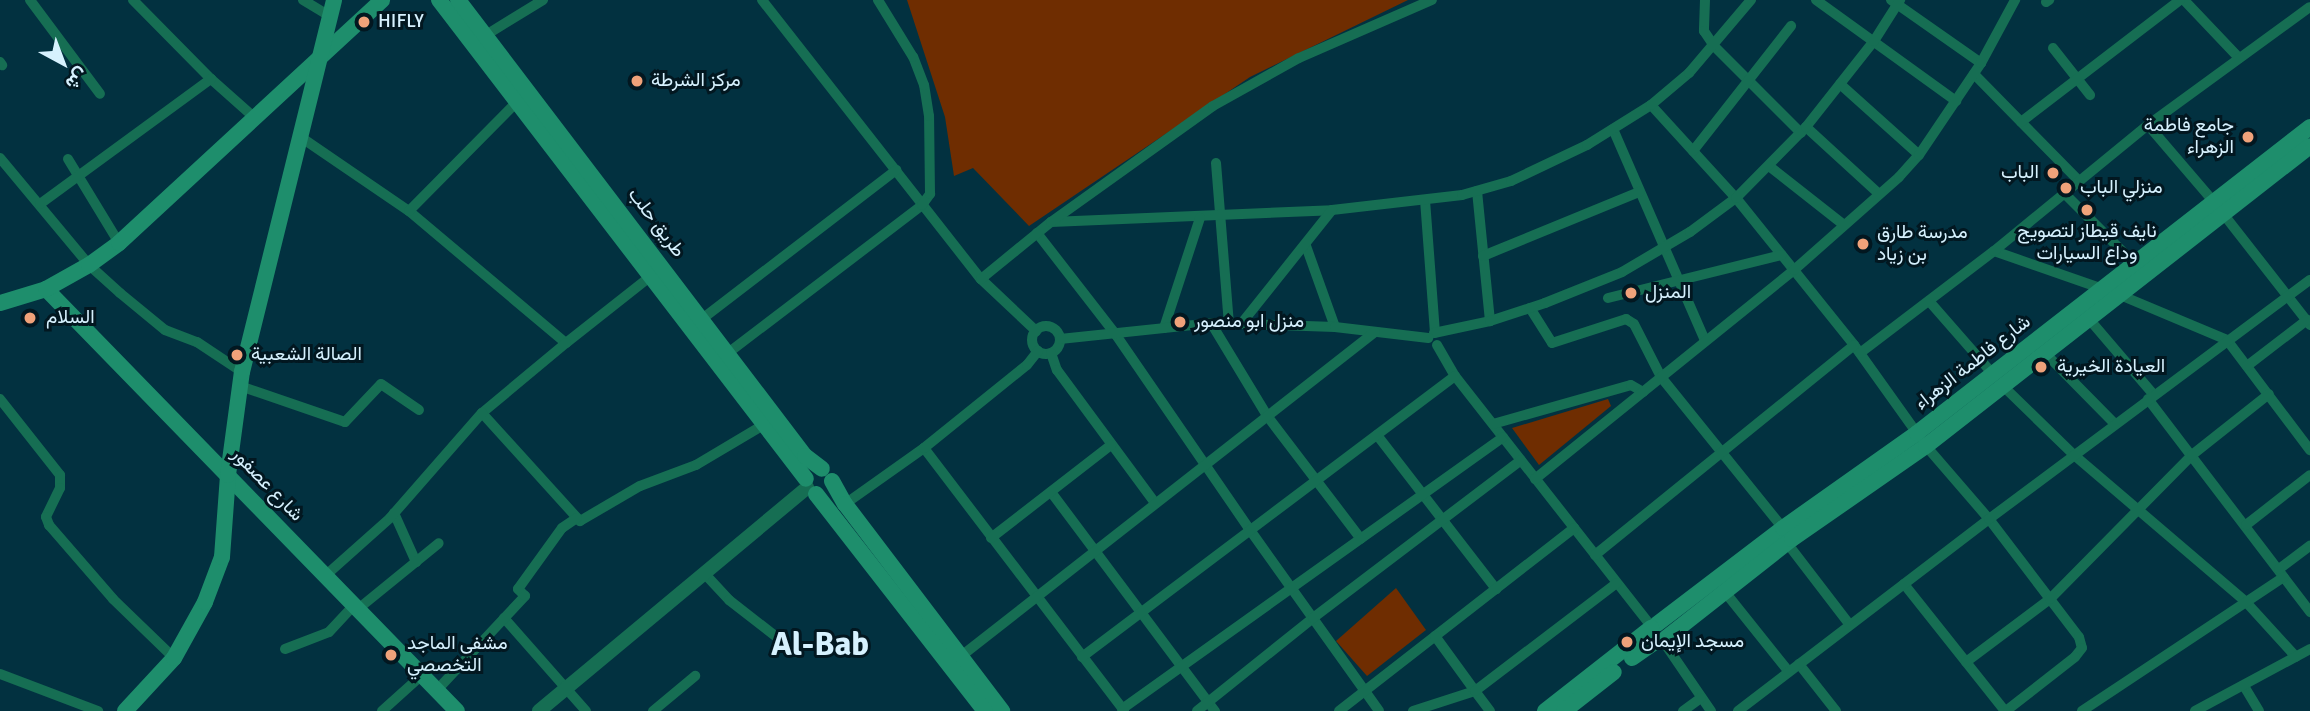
<!DOCTYPE html>
<html>
<head>
<meta charset="utf-8">
<style>
  body { margin:0 }
  #map { position:relative; width:2310px; height:711px; overflow:hidden; background:#023140; font-family:Signika,Vazirmatn,sans-serif }
  div>[style] { position:absolute }
  .green>* { inset:0; background:#6f2d01 }
  .minor>* { height:10px; margin:-5px; padding:0 5px; transform-origin:5px; border-radius:5px; background:#166e53 }
  .minor>.ring { margin:-5px; padding:0; box-sizing:content-box; background:none; border:10px solid #166e53; border-radius:50% }
  .tertiary>* { height:14px; margin:-7px; padding:0 7px; transform-origin:7px; border-radius:7px; background:#166e53 }
  .secondary>* { height:16px; margin:-8px; padding:0 8px; transform-origin:8px; border-radius:8px; background:#1e8e6c }
  .dots>* { width:19px; height:19px; translate:-50% -50%; box-sizing:border-box; border:4px solid #021720; border-radius:50% }
  span { translate:-50% -50%; white-space:nowrap; text-align:center; line-height:1.15; -webkit-text-stroke:6px #021720; paint-order:stroke }
  .poi-label { font-size:19px; color:#d6f1fe }
  .left { translate:0 -50%; text-align:left }
  .right { translate:-100% -50%; text-align:right }
  .street-label { font-size:19px; color:#d6f1fe }
  .town-label { font-size:33px; color:#d6f1fe; font-weight:700 }
  .north { position:absolute; left:28px; top:28px; width:70px; height:70px; -webkit-text-stroke:5px #021720; paint-order:stroke; rotate:139deg; font-size:19px; font-weight:700; line-height:28px; text-align:center; color:#d6f1fe }
  .north::after { content:''; display:block; margin:auto; width:24px; height:32px; background:#d6f1fe; clip-path:polygon(50% 0,100% 100%,50% 72%,0 100%) }
</style>
</head>
<body>
<div id="map">
  <div class="green">
    <div style="clip-path:polygon(907px 0,1408px 0,1250px 77px,1029px 226px,973px 168px,954px 176px,945px 117px)"></div>
    <div style="clip-path:polygon(1608px 399px,1611px 406px,1539px 465px,1512px 428px)"></div>
    <div style="clip-path:polygon(1396px 588px,1426px 630px,1367px 676px,1336px 641px)"></div>
  </div>
  <div class="minor">
    <div style="left:30px;top:0;width:117px;rotate:53.3deg"></div>
    <div style="left:133px;top:0;width:111px;rotate:45.4deg"></div>
    <div style="left:211px;top:79px;width:59px;rotate:41.6deg"></div>
    <div style="left:303px;top:0;width:31px;rotate:31deg"></div>
    <div style="left:762px;top:0;width:355px;rotate:51.9deg"></div>
    <div style="left:981px;top:279px;width:76px;rotate:43.4deg"></div>
    <div style="left:1705px;top:0;width:31px;rotate:92deg"></div>
    <div style="left:1704px;top:31px;width:18px;rotate:56deg"></div>
    <div style="left:1714px;top:46px;width:123px;rotate:45deg"></div>
    <div style="left:1816px;top:0;width:173px;rotate:35.8deg"></div>
    <div style="left:1891px;top:0;width:110px;rotate:35deg"></div>
    <div style="left:2184px;top:0;width:80px;rotate:46.5deg"></div>
    <div style="left:2046px;top:2px;width:4px;rotate:-34deg"></div>
    <div style="left:486px;top:35px;width:67px;rotate:-31.6deg"></div>
    <div style="left:2053px;top:48px;width:60px;rotate:51.8deg"></div>
    <div style="left:0;top:62px;width:4px;rotate:56deg"></div>
    <div style="left:1974px;top:74px;width:150px;rotate:45.5deg"></div>
    <div style="left:1840px;top:84px;width:106px;rotate:41.9deg"></div>
    <div style="left:1651px;top:105px;width:126px;rotate:47.6deg"></div>
    <div style="left:1736px;top:198px;width:189px;rotate:51.2deg"></div>
    <div style="left:1854px;top:345px;width:124px;rotate:54.5deg"></div>
    <div style="left:1926px;top:446px;width:96px;rotate:49.2deg"></div>
    <div style="left:1989px;top:519px;width:148px;rotate:52.7deg"></div>
    <div style="left:2079px;top:637px;width:11px;rotate:75deg"></div>
    <div style="left:2082px;top:648px;width:11px;rotate:128deg"></div>
    <div style="left:2075px;top:657px;width:88px;rotate:142deg"></div>
    <div style="left:2021px;top:122px;width:200px;rotate:-37.5deg"></div>
    <div style="left:2148px;top:125px;width:101px;rotate:49.4deg"></div>
    <div style="left:2214px;top:202px;width:156px;rotate:52deg"></div>
    <div style="left:1806px;top:127px;width:99px;rotate:42.5deg"></div>
    <div style="left:1613px;top:129px;width:231px;rotate:66.5deg"></div>
    <div style="left:302px;top:138px;width:130px;rotate:34.3deg"></div>
    <div style="left:409px;top:211px;width:205px;rotate:40.1deg"></div>
    <div style="left:566px;top:343px;width:110px;rotate:-38.3deg"></div>
    <div style="left:1693px;top:151px;width:159px;rotate:-51.9deg"></div>
    <div style="left:0;top:158px;width:139px;rotate:50.2deg"></div>
    <div style="left:89px;top:265px;width:42px;rotate:42.1deg"></div>
    <div style="left:120px;top:293px;width:58px;rotate:39.4deg"></div>
    <div style="left:165px;top:330px;width:34px;rotate:21deg"></div>
    <div style="left:197px;top:342px;width:54px;rotate:33.7deg"></div>
    <div style="left:68px;top:159px;width:98px;rotate:58.7deg"></div>
    <div style="left:1216px;top:163px;width:161px;rotate:85.4deg"></div>
    <div style="left:1769px;top:166px;width:95px;rotate:38.2deg"></div>
    <div style="left:1477px;top:191px;width:131px;rotate:84.3deg"></div>
    <div style="left:2064px;top:193px;width:100px;rotate:45deg"></div>
    <div style="left:1425px;top:200px;width:133px;rotate:85.7deg"></div>
    <div style="left:40px;top:204px;width:212px;rotate:-36.2deg"></div>
    <div style="left:409px;top:211px;width:155px;rotate:-45.3deg"></div>
    <div style="left:1051px;top:222px;width:281px;rotate:-2.4deg"></div>
    <div style="left:1332px;top:210px;width:131px;rotate:-6.6deg"></div>
    <div style="left:1462px;top:195px;width:51px;rotate:-15.9deg"></div>
    <div style="left:1511px;top:181px;width:84px;rotate:-25.3deg"></div>
    <div style="left:1587px;top:145px;width:75px;rotate:-32deg"></div>
    <div style="left:1651px;top:105px;width:50px;rotate:-40.1deg"></div>
    <div style="left:1689px;top:73px;width:96px;rotate:-49.7deg"></div>
    <div style="left:1037px;top:233px;width:129px;rotate:52.2deg"></div>
    <div style="left:1116px;top:335px;width:237px;rotate:55.5deg"></div>
    <div style="left:1250px;top:530px;width:222px;rotate:54.5deg"></div>
    <div style="left:1306px;top:246px;width:86px;rotate:70.3deg"></div>
    <div style="left:1994px;top:251px;width:133px;rotate:19.2deg"></div>
    <div style="left:2120px;top:295px;width:116px;rotate:22.8deg"></div>
    <div style="left:2227px;top:340px;width:138px;rotate:53deg"></div>
    <div style="left:1483px;top:256px;width:169px;rotate:-22.3deg"></div>
    <div style="left:981px;top:279px;width:90px;rotate:-39.2deg"></div>
    <div style="left:1051px;top:222px;width:199px;rotate:-35.6deg"></div>
    <div style="left:1213px;top:106px;width:98px;rotate:-29.2deg"></div>
    <div style="left:1299px;top:58px;width:145px;rotate:-23.6deg"></div>
    <div style="left:1608px;top:298px;width:179px;rotate:-13.9deg"></div>
    <div style="left:1929px;top:301px;width:97px;rotate:48.8deg"></div>
    <div style="left:1530px;top:308px;width:41px;rotate:57.8deg"></div>
    <div style="left:1552px;top:343px;width:78px;rotate:-18deg"></div>
    <div style="left:1626px;top:319px;width:9px;rotate:32deg"></div>
    <div style="left:1634px;top:324px;width:59px;rotate:63deg"></div>
    <div style="left:1661px;top:377px;width:199px;rotate:51.1deg"></div>
    <div style="left:702px;top:319px;width:245px;rotate:-37.5deg"></div>
    <div style="left:2089px;top:319px;width:100px;rotate:49.5deg"></div>
    <div style="left:1211px;top:323px;width:110px;rotate:58.8deg"></div>
    <div style="left:1268px;top:417px;width:153px;rotate:52.7deg"></div>
    <div style="left:1241px;top:324px;width:146px;rotate:-51.4deg"></div>
    <div class="ring" style="left:1032px;top:326px;width:18px;height:18px"></div>
    <div style="left:1164px;top:328px;width:116px;rotate:-71.9deg"></div>
    <div style="left:1434px;top:333px;width:57px;rotate:-12.1deg"></div>
    <div style="left:1490px;top:321px;width:58px;rotate:-18.1deg"></div>
    <div style="left:1545px;top:303px;width:83px;rotate:-21.9deg"></div>
    <div style="left:1622px;top:272px;width:79px;rotate:-30.5deg"></div>
    <div style="left:1690px;top:232px;width:57px;rotate:-36.5deg"></div>
    <div style="left:1736px;top:198px;width:100px;rotate:-45.4deg"></div>
    <div style="left:1806px;top:127px;width:110px;rotate:-51.7deg"></div>
    <div style="left:1874px;top:41px;width:49px;rotate:-57.6deg"></div>
    <div style="left:1060px;top:339px;width:152px;rotate:-6deg"></div>
    <div style="left:1211px;top:323px;width:124px;rotate:1.8deg"></div>
    <div style="left:1335px;top:327px;width:94px;rotate:6.7deg"></div>
    <div style="left:566px;top:343px;width:109px;rotate:140.2deg"></div>
    <div style="left:482px;top:413px;width:146px;rotate:47.8deg"></div>
    <div style="left:580px;top:521px;width:69px;rotate:-30.3deg"></div>
    <div style="left:640px;top:486px;width:60px;rotate:-20.6deg"></div>
    <div style="left:696px;top:465px;width:80px;rotate:-30.7deg"></div>
    <div style="left:1437px;top:345px;width:36px;rotate:60deg"></div>
    <div style="left:1455px;top:376px;width:319px;rotate:51.9deg"></div>
    <div style="left:728px;top:353px;width:244px;rotate:-37.3deg"></div>
    <div style="left:922px;top:205px;width:14px;rotate:-54deg"></div>
    <div style="left:930px;top:194px;width:78px;rotate:-90.7deg"></div>
    <div style="left:929px;top:116px;width:31px;rotate:-99deg"></div>
    <div style="left:924px;top:85px;width:30px;rotate:-111deg"></div>
    <div style="left:913px;top:57px;width:67px;rotate:-121.6deg"></div>
    <div style="left:1051px;top:353px;width:18px;rotate:71deg"></div>
    <div style="left:1057px;top:370px;width:165px;rotate:53.6deg"></div>
    <div style="left:1860px;top:353px;width:168px;rotate:-37.3deg"></div>
    <div style="left:1994px;top:251px;width:199px;rotate:-39.3deg"></div>
    <div style="left:2148px;top:125px;width:200px;rotate:-36.1deg"></div>
    <div style="left:2045px;top:353px;width:100px;rotate:45.4deg"></div>
    <div style="left:2247px;top:366px;width:76px;rotate:-37.5deg"></div>
    <div style="left:240px;top:386px;width:111px;rotate:18.9deg"></div>
    <div style="left:345px;top:422px;width:52px;rotate:-46.5deg"></div>
    <div style="left:381px;top:384px;width:46px;rotate:34.4deg"></div>
    <div style="left:2003px;top:386px;width:99px;rotate:44.2deg"></div>
    <div style="left:2074px;top:455px;width:226px;rotate:40.5deg"></div>
    <div style="left:2246px;top:602px;width:74px;rotate:47.7deg"></div>
    <div style="left:0;top:399px;width:97px;rotate:51.7deg"></div>
    <div style="left:60px;top:475px;width:13px;rotate:90deg"></div>
    <div style="left:60px;top:488px;width:32px;rotate:116deg"></div>
    <div style="left:46px;top:517px;width:9px;rotate:69deg"></div>
    <div style="left:49px;top:525px;width:98px;rotate:49.1deg"></div>
    <div style="left:113px;top:599px;width:85px;rotate:44deg"></div>
    <div style="left:2148px;top:399px;width:268px;rotate:52.7deg"></div>
    <div style="left:1493px;top:424px;width:143px;rotate:-15.8deg"></div>
    <div style="left:1631px;top:385px;width:14px;rotate:30deg"></div>
    <div style="left:1377px;top:435px;width:195px;rotate:52.3deg"></div>
    <div style="left:924px;top:448px;width:330px;rotate:52.7deg"></div>
    <div style="left:1535px;top:479px;width:333px;rotate:-38.9deg"></div>
    <div style="left:1794px;top:270px;width:140px;rotate:-41.5deg"></div>
    <div style="left:1899px;top:177px;width:30px;rotate:-48deg"></div>
    <div style="left:1919px;top:155px;width:111px;rotate:-56deg"></div>
    <div style="left:1981px;top:63px;width:72px;rotate:-61.6deg"></div>
    <div style="left:1051px;top:492px;width:274px;rotate:53.2deg"></div>
    <div style="left:845px;top:504px;width:97px;rotate:-35.3deg"></div>
    <div style="left:924px;top:448px;width:132px;rotate:-38.9deg"></div>
    <div style="left:1027px;top:365px;width:18px;rotate:-52deg"></div>
    <div style="left:394px;top:513px;width:54px;rotate:65.8deg"></div>
    <div style="left:2246px;top:525px;width:81px;rotate:-38deg"></div>
    <div style="left:991px;top:538px;width:152px;rotate:-37.8deg"></div>
    <div style="left:1787px;top:543px;width:103px;rotate:52.5deg"></div>
    <div style="left:1595px;top:555px;width:333px;rotate:-39deg"></div>
    <div style="left:2279px;top:569px;width:39px;rotate:-37deg"></div>
    <div style="left:704px;top:573px;width:37px;rotate:47deg"></div>
    <div style="left:729px;top:600px;width:86px;rotate:37.9deg"></div>
    <div style="left:325px;top:576px;width:87px;rotate:-41.7deg"></div>
    <div style="left:390px;top:518px;width:140px;rotate:-48.8deg"></div>
    <div style="left:1904px;top:584px;width:162px;rotate:51.5deg"></div>
    <div style="left:1725px;top:592px;width:102px;rotate:51.3deg"></div>
    <div style="left:358px;top:609px;width:104px;rotate:-39.2deg"></div>
    <div style="left:504px;top:618px;width:124px;rotate:48.6deg"></div>
    <div style="left:1663px;top:641px;width:85px;rotate:55.6deg"></div>
    <div style="left:285px;top:649px;width:47px;rotate:-21.1deg"></div>
    <div style="left:329px;top:632px;width:37px;rotate:-47deg"></div>
    <div style="left:960px;top:657px;width:527px;rotate:-38.07deg"></div>
    <div style="left:1082px;top:657px;width:467px;rotate:-37deg"></div>
    <div style="left:1966px;top:662px;width:105px;rotate:-36.9deg"></div>
    <div style="left:2050px;top:599px;width:202px;rotate:-45.4deg"></div>
    <div style="left:2192px;top:455px;width:98px;rotate:-38.4deg"></div>
    <div style="left:1799px;top:664px;width:60px;rotate:51.8deg"></div>
    <div style="left:0;top:674px;width:105px;rotate:20.7deg"></div>
    <div style="left:2244px;top:686px;width:29px;rotate:59deg"></div>
    <div style="left:437px;top:690px;width:129px;rotate:-46.9deg"></div>
    <div style="left:525px;top:596px;width:10px;rotate:-135deg"></div>
    <div style="left:518px;top:589px;width:75px;rotate:-54.2deg"></div>
    <div style="left:562px;top:528px;width:18px;rotate:-34deg"></div>
    <div style="left:1122px;top:709px;width:468px;rotate:-35.5deg"></div>
    <div style="left:382px;top:711px;width:54px;rotate:-42deg"></div>
    <div style="left:653px;top:711px;width:55px;rotate:-39.8deg"></div>
    <div style="left:1197px;top:711px;width:149px;rotate:-38.7deg"></div>
    <div style="left:1313px;top:618px;width:261px;rotate:-37.2deg"></div>
    <div style="left:1339px;top:711px;width:298px;rotate:-37.9deg"></div>
    <div style="left:1413px;top:711px;width:65px;rotate:-17.9deg"></div>
    <div style="left:1475px;top:691px;width:68px;rotate:-126deg"></div>
    <div style="left:1490px;top:711px;width:25px;rotate:-127deg"></div>
    <div style="left:1475px;top:691px;width:178px;rotate:-37.3deg"></div>
    <div style="left:1683px;top:711px;width:22px;rotate:-36deg"></div>
    <div style="left:1738px;top:711px;width:316px;rotate:-37.4deg"></div>
    <div style="left:1989px;top:519px;width:400px;rotate:-36.7deg"></div>
    <div style="left:2082px;top:711px;width:242px;rotate:-33.6deg"></div>
    <div style="left:2195px;top:711px;width:131px;rotate:-28.3deg"></div>
  </div>
  <div class="tertiary">
    <div style="left:539px;top:711px;width:349px;rotate:-39.8deg"></div>
  </div>
  <div class="secondary">
    <div style="left:439px;top:0;width:603px;rotate:52.54deg"></div>
    <div style="left:458px;top:0;width:573px;rotate:52.73deg"></div>
    <div style="left:805px;top:456px;width:21px;rotate:37deg"></div>
    <div style="left:46px;top:289px;width:589px;rotate:45.76deg"></div>
    <div style="left:0;top:303px;width:48px;rotate:-16.9deg"></div>
    <div style="left:46px;top:289px;width:49px;rotate:-29.2deg"></div>
    <div style="left:89px;top:265px;width:37px;rotate:-36deg"></div>
    <div style="left:119px;top:243px;width:358px;rotate:-42.7deg"></div>
    <div style="left:832px;top:481px;width:26px;rotate:61deg"></div>
    <div style="left:845px;top:504px;width:260px;rotate:52.8deg"></div>
    <div style="left:816px;top:494px;width:275px;rotate:52.1deg"></div>
    <div style="left:1657px;top:624px;width:158px;rotate:-37.3deg"></div>
    <div style="left:1783px;top:528px;width:164px;rotate:-35.3deg"></div>
    <div style="left:1917px;top:433px;width:498px;rotate:-37.9deg"></div>
    <div style="left:1666px;top:638px;width:160px;rotate:-38.2deg"></div>
    <div style="left:1792px;top:539px;width:163px;rotate:-34.8deg"></div>
    <div style="left:1926px;top:446px;width:487px;rotate:-38deg"></div>
    <div style="left:1632px;top:658px;width:28px;rotate:-35deg"></div>
    <div style="left:125px;top:711px;width:72px;rotate:-47.2deg"></div>
    <div style="left:174px;top:658px;width:64px;rotate:-61deg"></div>
    <div style="left:205px;top:602px;width:48px;rotate:-69.3deg"></div>
    <div style="left:222px;top:557px;width:82px;rotate:-85.8deg"></div>
    <div style="left:228px;top:475px;width:104px;rotate:-82.3deg"></div>
    <div style="left:242px;top:372px;width:383px;rotate:-76.1deg"></div>
    <div style="left:1545px;top:711px;width:135px;rotate:-38.1deg"></div>
    <div style="left:1564px;top:711px;width:63px;rotate:-38deg"></div>
  </div>
  <div class="dots">
    <div style="left:364px;top:22px;background:#f0a27a"></div>
    <div style="left:637px;top:81px;background:#f0a27a"></div>
    <div style="left:2248px;top:137px;background:#f0a27a"></div>
    <div style="left:2053px;top:173px;background:#f0a27a"></div>
    <div style="left:2066px;top:188px;background:#f0a27a"></div>
    <div style="left:2087px;top:210px;background:#f0a27a"></div>
    <div style="left:1863px;top:244px;background:#f0a27a"></div>
    <div style="left:1631px;top:293px;background:#f0a27a"></div>
    <div style="left:30px;top:318px;background:#f0a27a"></div>
    <div style="left:1180px;top:322px;background:#f0a27a"></div>
    <div style="left:237px;top:355px;background:#f0a27a"></div>
    <div style="left:2041px;top:367px;background:#f0a27a"></div>
    <div style="left:1627px;top:642px;background:#f0a27a"></div>
    <div style="left:391px;top:655px;background:#f0a27a"></div>
  </div>
  <div class="poi-label">
    <span class="left" style="left:378px;top:22px">HIFLY</span>
    <span class="left" style="left:651px;top:81px">مركز الشرطة</span>
    <span class="right" style="left:2234px;top:137px">جامع فاطمة<br>الزهراء</span>
    <span class="right" style="left:2039px;top:173px">الباب</span>
    <span class="left" style="left:2080px;top:188px">منزلي الباب</span>
    <span style="left:2087px;top:243px">نايف قيطاز لتصويج<br>وداع السيارات</span>
    <span class="left" style="left:1877px;top:244px">مدرسة طارق<br>بن زياد</span>
    <span class="left" style="left:1645px;top:293px">المنزل</span>
    <span class="left" style="left:46px;top:318px">السلام</span>
    <span class="left" style="left:1194px;top:322px">منزل ابو منصور</span>
    <span class="left" style="left:251px;top:355px">الصالة الشعبية</span>
    <span class="left" style="left:2057px;top:367px">العيادة الخيرية</span>
    <span class="left" style="left:1641px;top:642px">مسجد الإيمان</span>
    <span class="left" style="left:407px;top:655px">مشفى الماجد<br>التخصصي</span>
  </div>
  <div class="street-label">
    <span style="left:656px;top:223px;rotate:53deg">طريق حلب</span>
    <span style="left:1973px;top:363px;rotate:-38deg">شارع فاطمة الزهراء</span>
    <span style="left:267px;top:485px;rotate:46deg">شارع عصفور</span>
  </div>
  <div class="town-label">
    <span style="left:820px;top:645px">Al-Bab</span>
  </div>
  <div class="north">ش</div>
</div>
</body>
</html>
